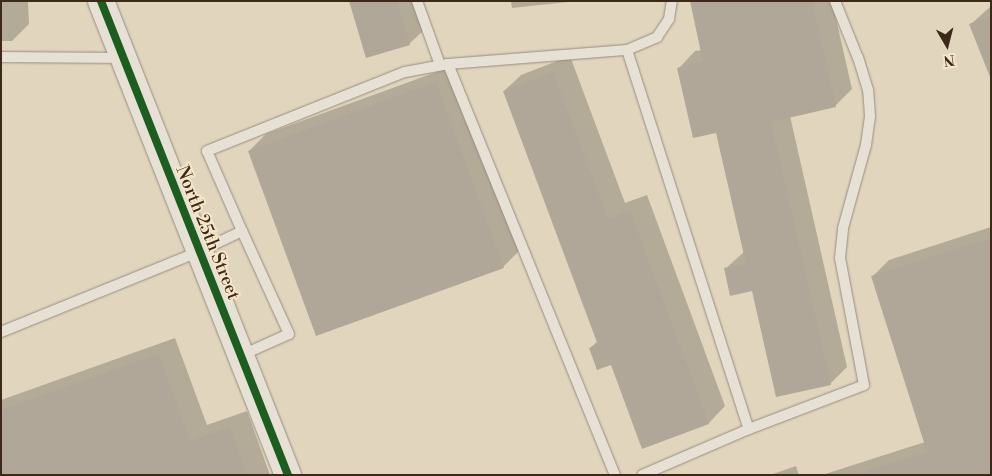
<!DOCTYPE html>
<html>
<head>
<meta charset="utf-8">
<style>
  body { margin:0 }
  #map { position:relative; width:992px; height:476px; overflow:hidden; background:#e1d5be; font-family:"Libre Bodoni",serif }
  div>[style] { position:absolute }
  .shadow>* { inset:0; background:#0003 }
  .building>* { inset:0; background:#b1a798 }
  .roads { filter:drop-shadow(0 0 1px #988e7f) drop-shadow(0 0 1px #988e7f) }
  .service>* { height:10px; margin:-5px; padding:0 5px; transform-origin:5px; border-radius:5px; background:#e6e0d5 }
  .tertiary>* { height:26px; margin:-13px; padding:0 13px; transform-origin:13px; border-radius:13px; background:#e6e0d5 }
  .cycleway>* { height:8px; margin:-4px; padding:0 4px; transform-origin:4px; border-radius:4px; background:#1b5e20 }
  span { translate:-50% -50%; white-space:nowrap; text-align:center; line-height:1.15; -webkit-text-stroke:4px #f5e6cb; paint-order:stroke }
  .street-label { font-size:18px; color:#3d2918 }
  .frame { position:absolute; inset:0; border:2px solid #3d2918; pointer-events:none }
  .north { position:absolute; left:922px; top:20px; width:50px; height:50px; -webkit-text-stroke:4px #f5e6cb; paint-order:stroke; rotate:172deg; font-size:14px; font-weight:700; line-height:20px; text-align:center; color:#3d2918 }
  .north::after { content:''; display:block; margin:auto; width:18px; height:22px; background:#3d2918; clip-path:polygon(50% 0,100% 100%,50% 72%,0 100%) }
</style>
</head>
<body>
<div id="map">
  <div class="shadow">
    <div style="clip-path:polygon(1px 1px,28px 1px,29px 24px,12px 41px,1px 41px)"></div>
    <div style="clip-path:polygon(350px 1px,414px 1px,423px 31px,409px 44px)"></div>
    <div style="clip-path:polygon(511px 1px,577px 1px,512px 8px)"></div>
    <div style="clip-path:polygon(691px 1px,832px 1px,852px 89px,835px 106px,790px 116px,847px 367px,830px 384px,753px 289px,725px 269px,744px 252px,717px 132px,679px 68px,695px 51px,702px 50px)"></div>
    <div style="clip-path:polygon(991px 6px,991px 76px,970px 25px)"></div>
    <div style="clip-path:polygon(570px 56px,625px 203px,647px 195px,725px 406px,709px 423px,643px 447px,611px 363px,590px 348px,598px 341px,504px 91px,521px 75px)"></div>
    <div style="clip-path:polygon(453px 66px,520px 250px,503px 267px,249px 151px,266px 134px)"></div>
    <div style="clip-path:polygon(991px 227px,991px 475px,822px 475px,925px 442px,872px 277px,889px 260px)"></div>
    <div style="clip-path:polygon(175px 338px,207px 425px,247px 411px,270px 475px,1px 475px,1px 400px)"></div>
    <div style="clip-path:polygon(796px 466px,799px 475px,770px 475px)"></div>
  </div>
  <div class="building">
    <div style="clip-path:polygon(349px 1px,397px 1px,410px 45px,366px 58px)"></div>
    <div style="clip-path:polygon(690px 1px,812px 1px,836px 107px,771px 122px,831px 385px,776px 397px,752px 291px,730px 296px,724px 268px,746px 264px,716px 133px,693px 138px,677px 68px,703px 62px)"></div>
    <div style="clip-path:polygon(991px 16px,991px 77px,990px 77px,969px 24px)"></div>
    <div style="clip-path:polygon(553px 72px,608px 219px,630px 211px,709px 424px,642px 449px,611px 365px,597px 370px,589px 348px,598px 345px,503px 91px)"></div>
    <div style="clip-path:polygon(436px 82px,504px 268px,316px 336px,248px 151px)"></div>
    <div style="clip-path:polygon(991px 238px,991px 475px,866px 475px,866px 471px,927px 452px,871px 276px)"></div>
    <div style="clip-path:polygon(159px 354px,190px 441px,230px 427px,247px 475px,1px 475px,1px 410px)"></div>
  </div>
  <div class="roads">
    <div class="service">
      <div style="left:417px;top:1px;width:68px;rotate:70.2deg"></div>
      <div style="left:627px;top:50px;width:398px;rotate:72.2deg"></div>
      <div style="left:749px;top:429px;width:116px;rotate:156.7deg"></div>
      <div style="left:1px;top:57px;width:120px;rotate:0.5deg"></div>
      <div style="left:448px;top:64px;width:444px;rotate:67.9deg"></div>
      <div style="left:1px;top:332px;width:213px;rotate:-22.1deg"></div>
      <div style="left:198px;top:252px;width:49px;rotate:-25.5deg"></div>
      <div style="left:242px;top:231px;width:87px;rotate:-113.6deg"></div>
      <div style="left:207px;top:151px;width:213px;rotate:-21.8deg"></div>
      <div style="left:405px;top:72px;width:44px;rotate:-10.5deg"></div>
      <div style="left:448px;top:64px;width:180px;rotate:-4.5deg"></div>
      <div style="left:627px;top:50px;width:33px;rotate:-23deg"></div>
      <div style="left:657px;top:37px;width:22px;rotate:-56deg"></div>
      <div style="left:669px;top:19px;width:18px;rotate:-81deg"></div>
      <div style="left:242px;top:355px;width:51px;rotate:-24.1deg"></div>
      <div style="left:289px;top:334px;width:113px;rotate:-114.5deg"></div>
      <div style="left:749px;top:429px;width:123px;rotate:-20.9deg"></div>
      <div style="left:864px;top:385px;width:129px;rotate:-100.7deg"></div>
      <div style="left:840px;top:258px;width:30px;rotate:-84deg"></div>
      <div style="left:843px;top:228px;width:86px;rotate:-74.5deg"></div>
      <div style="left:866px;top:145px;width:29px;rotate:-82deg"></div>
      <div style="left:870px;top:116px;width:26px;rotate:-94deg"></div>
      <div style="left:868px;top:90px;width:34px;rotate:-107deg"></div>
      <div style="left:858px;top:58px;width:61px;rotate:-112deg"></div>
    </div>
    <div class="tertiary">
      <div style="left:101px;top:1px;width:510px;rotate:68.47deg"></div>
    </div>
  </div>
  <div class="cycleway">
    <div style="left:101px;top:1px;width:510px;rotate:68.47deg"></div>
  </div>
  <div class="street-label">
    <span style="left:207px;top:233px;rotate:68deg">North 25th Street</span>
  </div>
  <div class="frame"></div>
  <div class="north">N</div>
</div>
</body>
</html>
